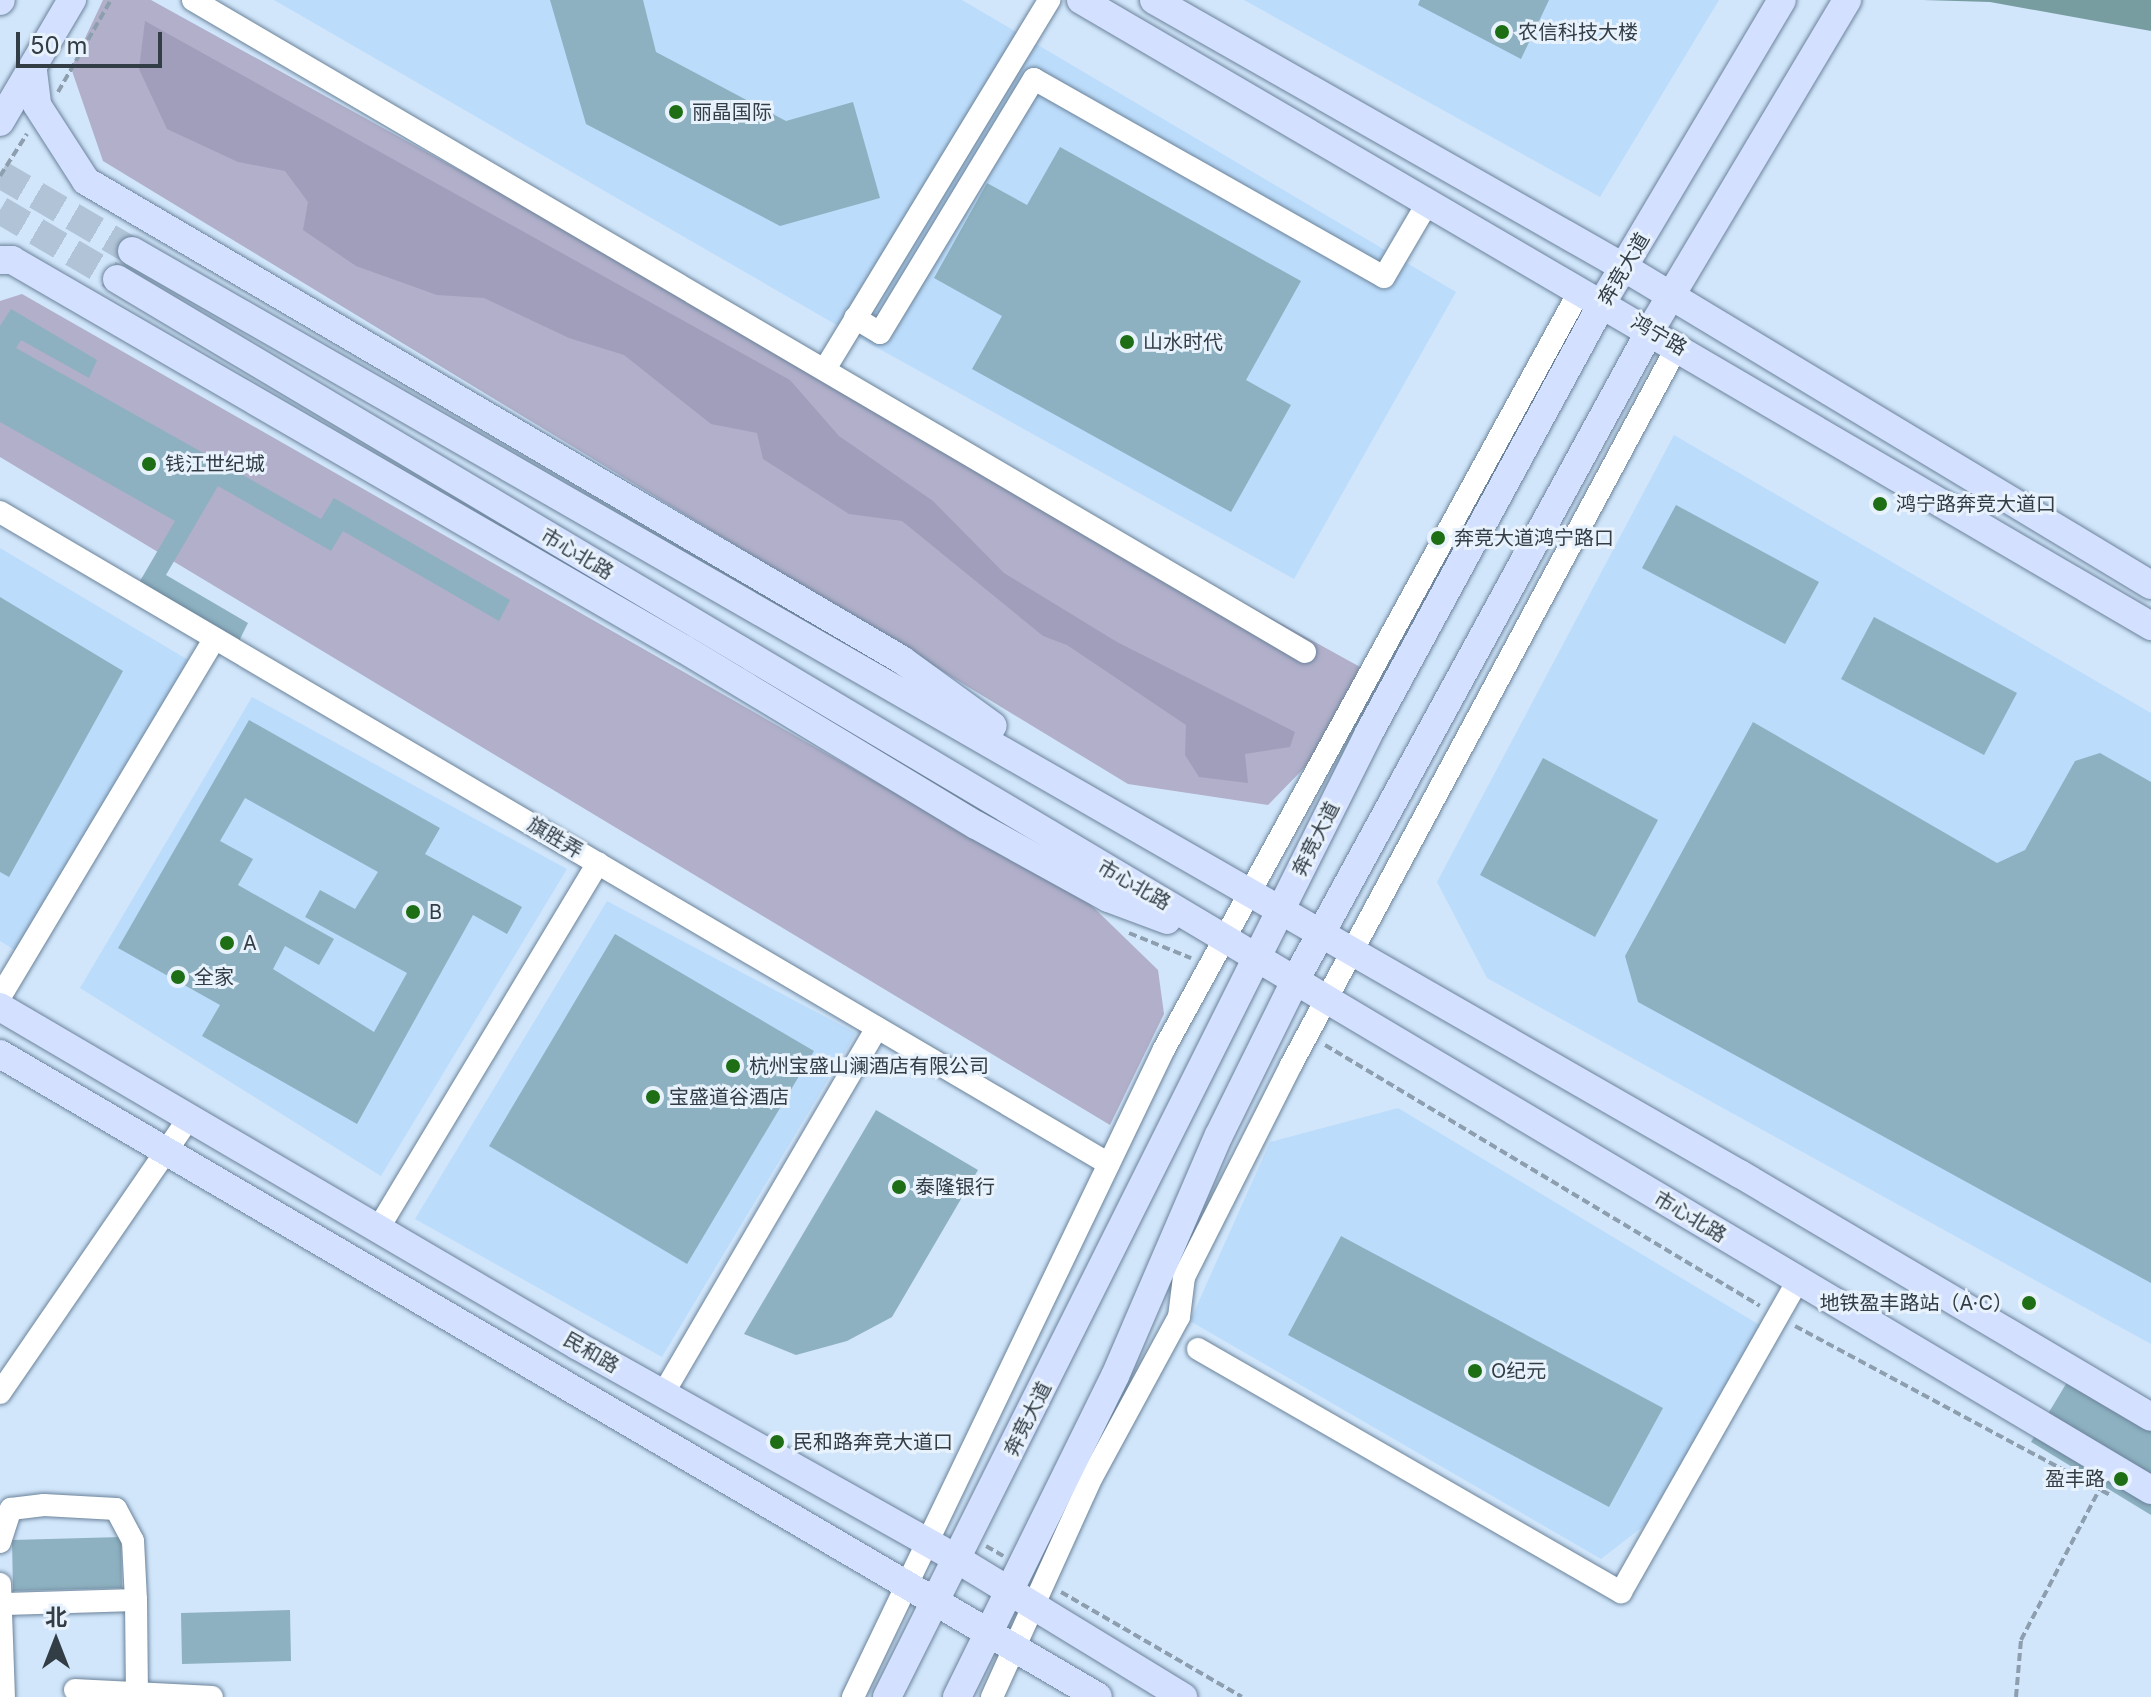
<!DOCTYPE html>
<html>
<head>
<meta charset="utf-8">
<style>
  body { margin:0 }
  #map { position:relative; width:2151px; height:1697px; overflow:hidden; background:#d1e6fb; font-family:Inter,"Noto Sans SC",sans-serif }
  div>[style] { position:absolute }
  .built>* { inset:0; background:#bcdcfb }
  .green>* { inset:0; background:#b1afca }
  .forest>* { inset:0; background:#a19ebb }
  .water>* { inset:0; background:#779da1 }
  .building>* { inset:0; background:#8db1c0 }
  .major-tunnel>* { height:28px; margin-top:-14px; transform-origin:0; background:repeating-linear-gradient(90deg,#b1c4d7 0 28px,transparent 0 42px) }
  .path>* { height:4px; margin-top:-2px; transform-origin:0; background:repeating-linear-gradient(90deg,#8d9eae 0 8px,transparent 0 12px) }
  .roads { filter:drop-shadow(0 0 2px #6b839a) drop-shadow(0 0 2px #6b839a) }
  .minor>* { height:22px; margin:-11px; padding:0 11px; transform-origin:11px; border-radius:11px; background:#fff }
  .major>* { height:28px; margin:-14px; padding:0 14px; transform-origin:14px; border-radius:14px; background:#d4e0ff }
  .dots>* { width:22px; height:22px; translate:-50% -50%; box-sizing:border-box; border:4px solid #e8f2fc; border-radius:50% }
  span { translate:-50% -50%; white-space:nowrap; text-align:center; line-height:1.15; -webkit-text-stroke:6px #e8f2fc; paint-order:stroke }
  .poi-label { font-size:20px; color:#323d46 }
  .left { translate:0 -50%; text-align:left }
  .right { translate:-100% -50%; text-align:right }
  .street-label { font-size:20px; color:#323d46 }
  .north { position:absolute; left:16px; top:1601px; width:80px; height:80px; -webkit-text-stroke:6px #e8f2fc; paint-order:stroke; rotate:0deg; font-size:22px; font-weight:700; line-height:32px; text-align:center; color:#323d46 }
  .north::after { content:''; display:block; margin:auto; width:28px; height:36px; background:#323d46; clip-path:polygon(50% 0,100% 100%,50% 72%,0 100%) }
  .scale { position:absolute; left:16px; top:32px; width:146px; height:36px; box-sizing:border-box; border:4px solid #323d46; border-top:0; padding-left:10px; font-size:24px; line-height:28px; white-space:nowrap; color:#323d46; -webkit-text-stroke:6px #e8f2fc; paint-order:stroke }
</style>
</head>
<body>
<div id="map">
  <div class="built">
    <div style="clip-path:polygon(274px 0,962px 0,1456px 292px,1294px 579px,847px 331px)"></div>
    <div style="clip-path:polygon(1244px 0,1719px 0,1600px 197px)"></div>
    <div style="clip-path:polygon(1674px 435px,2151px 713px,2151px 1344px,1487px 978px,1437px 882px)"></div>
    <div style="clip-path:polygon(0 548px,205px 670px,34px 962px,0 941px)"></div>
    <div style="clip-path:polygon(252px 697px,567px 869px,381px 1176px,80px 988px)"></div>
    <div style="clip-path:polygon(607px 901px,856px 1033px,662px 1357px,415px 1219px)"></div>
    <div style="clip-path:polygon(1398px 1108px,1763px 1327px,1645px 1525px,1601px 1559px,1190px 1321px,1270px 1142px)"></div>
  </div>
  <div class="green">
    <div style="clip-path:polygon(103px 0,151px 0,1371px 673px,1350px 721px,1268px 805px,1128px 784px,103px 161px,71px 68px)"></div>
    <div style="clip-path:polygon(22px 294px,1090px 904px,1158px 970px,1164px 1014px,1110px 1125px,0 457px,0 301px)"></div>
  </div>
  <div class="forest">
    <div style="clip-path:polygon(145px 21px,790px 380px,839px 436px,933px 501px,1004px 573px,1117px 642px,1295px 732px,1290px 747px,1245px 754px,1248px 783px,1199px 777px,1185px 755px,1186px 725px,1067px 645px,1043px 636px,902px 521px,849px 514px,763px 459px,757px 433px,711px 424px,624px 355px,569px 338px,484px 298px,437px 295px,356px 266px,303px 230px,308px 202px,285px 171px,238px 162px,167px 129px,139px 69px)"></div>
  </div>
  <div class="water">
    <div style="clip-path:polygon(1923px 0,2151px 0,2151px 31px,1990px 2px)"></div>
  </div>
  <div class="building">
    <div style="clip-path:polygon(550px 0,643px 0,656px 52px,786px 121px,853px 102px,880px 198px,780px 226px,586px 124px)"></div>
    <div style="clip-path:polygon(1420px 0,1549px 0,1521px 59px,1418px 5px)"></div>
    <div style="clip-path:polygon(1060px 147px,1301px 281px,1246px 380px,1291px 405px,1231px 512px,972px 369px,1002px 316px,934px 278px,987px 183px,1027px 205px)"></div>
    <div style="clip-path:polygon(11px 309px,97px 360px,89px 378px,21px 340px,16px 348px,321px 519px,334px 498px,510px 600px,499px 621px,343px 531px,331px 551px,218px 486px,166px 575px,248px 623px,239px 641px,140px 581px,175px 521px,0 422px,0 326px)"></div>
    <div style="clip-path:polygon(1676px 505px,1819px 582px,1785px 644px,1642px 568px)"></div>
    <div style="clip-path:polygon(0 597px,123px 671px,9px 877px,0 872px)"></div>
    <div style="clip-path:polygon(1874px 617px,2017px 693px,1984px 755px,1841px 679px)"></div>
    <div style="clip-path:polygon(evenodd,249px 720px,440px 828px,425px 854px,522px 907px,507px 934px,473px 915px,357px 1124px,202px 1036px,220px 1005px,118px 948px,249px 720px,245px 798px,378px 872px,355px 909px,320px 890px,305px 917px,407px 973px,374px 1032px,273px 969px,285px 946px,319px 965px,334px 939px,238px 885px,253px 859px,220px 841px,245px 798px)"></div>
    <div style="clip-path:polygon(1753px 722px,1997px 863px,2025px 850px,2075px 761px,2100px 753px,2151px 782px,2151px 1283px,1638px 1002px,1625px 956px)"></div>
    <div style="clip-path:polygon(1543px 758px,1658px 820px,1595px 937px,1480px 875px)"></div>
    <div style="clip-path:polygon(615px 934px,814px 1051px,687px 1264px,489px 1146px)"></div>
    <div style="clip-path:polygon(876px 1110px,978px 1170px,892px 1317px,847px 1341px,796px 1355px,744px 1334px)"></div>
    <div style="clip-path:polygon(1341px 1236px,1663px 1408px,1609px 1507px,1288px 1335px)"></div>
    <div style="clip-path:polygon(2069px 1379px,2151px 1429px,2151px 1515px,2031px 1442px)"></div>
    <div style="clip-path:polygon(121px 1537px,122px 1588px,13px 1591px,12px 1540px)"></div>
    <div style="clip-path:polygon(290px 1610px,291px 1661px,182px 1664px,181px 1613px)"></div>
  </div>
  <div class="major-tunnel">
    <div style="left:0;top:174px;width:153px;rotate:30.3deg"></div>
    <div style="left:0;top:210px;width:136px;rotate:30.5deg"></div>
  </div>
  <div class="path">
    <div style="left:58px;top:92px;width:106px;rotate:-60.1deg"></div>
    <div style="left:0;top:176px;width:50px;rotate:-57.3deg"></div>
    <div style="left:1129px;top:933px;width:67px;rotate:22deg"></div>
    <div style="left:1325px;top:1045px;width:507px;rotate:30.96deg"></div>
    <div style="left:1795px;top:1326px;width:360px;rotate:28.2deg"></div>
    <div style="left:986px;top:1546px;width:20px;rotate:30deg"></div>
    <div style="left:1061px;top:1592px;width:209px;rotate:30.1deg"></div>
    <div style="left:2016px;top:1697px;width:57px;rotate:-85deg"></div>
    <div style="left:2021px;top:1640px;width:169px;rotate:-62.5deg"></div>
  </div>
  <div class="roads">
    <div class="minor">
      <div style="left:193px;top:0;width:1289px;rotate:30.38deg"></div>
      <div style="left:855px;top:318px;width:29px;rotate:31deg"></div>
      <div style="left:880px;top:333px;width:297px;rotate:-58.8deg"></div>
      <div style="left:1034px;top:79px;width:402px;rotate:29.5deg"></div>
      <div style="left:1384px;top:277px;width:87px;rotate:-59.6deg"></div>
      <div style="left:825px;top:369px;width:432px;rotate:-58.7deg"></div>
      <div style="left:0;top:512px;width:1286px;rotate:30.45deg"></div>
      <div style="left:0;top:997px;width:416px;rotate:-59.1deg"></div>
      <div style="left:378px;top:1229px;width:427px;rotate:-59deg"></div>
      <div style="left:1198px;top:1349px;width:488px;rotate:29.9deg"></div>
      <div style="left:1621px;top:1592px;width:358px;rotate:-60.4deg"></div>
      <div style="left:0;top:1393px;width:335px;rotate:-55.5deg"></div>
      <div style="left:663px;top:1394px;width:424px;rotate:-59.7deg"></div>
      <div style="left:0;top:1542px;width:35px;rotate:-72deg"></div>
      <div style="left:11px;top:1509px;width:33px;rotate:-7deg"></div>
      <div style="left:44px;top:1505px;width:72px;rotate:3.2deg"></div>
      <div style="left:116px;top:1509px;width:36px;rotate:62deg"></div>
      <div style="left:133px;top:1541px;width:59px;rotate:87.1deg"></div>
      <div style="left:136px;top:1600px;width:131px;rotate:178.3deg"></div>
      <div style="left:0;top:1584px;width:113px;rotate:88deg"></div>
      <div style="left:136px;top:1600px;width:92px;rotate:89.4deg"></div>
      <div style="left:75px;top:1690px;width:137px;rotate:2.9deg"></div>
      <div style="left:853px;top:1697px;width:719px;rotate:-64.36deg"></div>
      <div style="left:1164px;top:1049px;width:866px;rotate:-61.27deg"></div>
      <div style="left:992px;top:1697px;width:242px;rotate:-65.6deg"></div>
      <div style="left:1092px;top:1477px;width:182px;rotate:-61.5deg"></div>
      <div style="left:1179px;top:1317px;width:40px;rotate:-82.9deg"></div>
      <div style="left:1184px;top:1277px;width:237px;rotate:-63.2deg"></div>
      <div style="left:1291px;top:1065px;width:817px;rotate:-61.74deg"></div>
    </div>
    <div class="major">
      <div style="left:1081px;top:0;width:1240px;rotate:30.33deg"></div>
      <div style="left:1154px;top:0;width:542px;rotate:29.64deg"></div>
      <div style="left:1625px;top:268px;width:614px;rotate:31.08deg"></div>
      <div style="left:0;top:1px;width:1px;rotate:-45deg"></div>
      <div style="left:33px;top:71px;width:34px;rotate:83deg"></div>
      <div style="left:37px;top:105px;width:90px;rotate:57.2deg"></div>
      <div style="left:86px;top:181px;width:946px;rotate:30.41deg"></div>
      <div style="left:902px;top:660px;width:112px;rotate:36deg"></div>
      <div style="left:0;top:122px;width:142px;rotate:-59.5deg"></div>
      <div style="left:132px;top:251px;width:1854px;rotate:29.86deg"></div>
      <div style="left:1740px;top:1174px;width:477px;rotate:30.6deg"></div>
      <div style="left:0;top:260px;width:12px"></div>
      <div style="left:12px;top:260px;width:776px;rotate:30.07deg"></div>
      <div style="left:684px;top:649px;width:341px;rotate:31.1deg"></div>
      <div style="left:976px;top:825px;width:151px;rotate:28.9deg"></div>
      <div style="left:1108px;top:898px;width:63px;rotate:20.4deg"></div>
      <div style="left:117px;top:279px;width:2367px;rotate:30.77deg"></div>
      <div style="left:0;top:1007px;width:670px;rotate:30.39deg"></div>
      <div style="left:578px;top:1346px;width:435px;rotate:29.3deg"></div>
      <div style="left:957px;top:1559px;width:265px;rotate:31.4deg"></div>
      <div style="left:0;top:1054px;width:1272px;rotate:30.35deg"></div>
      <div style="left:887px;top:1697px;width:1078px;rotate:-63.43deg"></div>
      <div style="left:1369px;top:733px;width:489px;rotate:-61.5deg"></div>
      <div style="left:1602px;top:303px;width:352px;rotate:-59.3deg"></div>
      <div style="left:957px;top:1697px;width:358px;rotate:-63.8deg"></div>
      <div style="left:1115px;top:1376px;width:262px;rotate:-66.7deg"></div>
      <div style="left:1219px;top:1135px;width:174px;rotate:-63.7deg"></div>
      <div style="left:1296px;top:979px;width:741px;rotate:-61.36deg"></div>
      <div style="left:1651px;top:329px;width:383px;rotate:-59.2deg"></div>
    </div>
  </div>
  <div class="dots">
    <div style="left:1502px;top:32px;background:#1d6e15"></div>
    <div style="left:676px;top:112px;background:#1d6e15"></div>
    <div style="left:1127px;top:342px;background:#1d6e15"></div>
    <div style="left:149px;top:464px;background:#1d6e15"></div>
    <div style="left:1880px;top:504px;background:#1d6e15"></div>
    <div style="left:1438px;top:538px;background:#1d6e15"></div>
    <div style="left:413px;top:912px;background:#1d6e15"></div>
    <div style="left:227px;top:943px;background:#1d6e15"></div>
    <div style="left:178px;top:977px;background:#1d6e15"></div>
    <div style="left:733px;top:1066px;background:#1d6e15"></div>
    <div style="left:653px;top:1097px;background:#1d6e15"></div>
    <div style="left:899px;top:1187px;background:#1d6e15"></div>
    <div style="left:2029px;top:1303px;background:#1d6e15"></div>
    <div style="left:1475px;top:1371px;background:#1d6e15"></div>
    <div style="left:777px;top:1442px;background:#1d6e15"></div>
    <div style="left:2121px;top:1479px;background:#1d6e15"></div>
  </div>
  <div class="poi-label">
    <span class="left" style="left:1518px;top:32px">农信科技大楼</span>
    <span class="left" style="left:692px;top:112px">丽晶国际</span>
    <span class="left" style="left:1143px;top:342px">山水时代</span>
    <span class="left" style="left:165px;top:464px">钱江世纪城</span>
    <span class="left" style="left:1896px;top:504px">鸿宁路奔竞大道口</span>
    <span class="left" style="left:1454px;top:538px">奔竞大道鸿宁路口</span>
    <span class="left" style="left:429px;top:912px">B</span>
    <span class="left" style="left:243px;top:943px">A</span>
    <span class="left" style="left:194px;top:977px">全家</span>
    <span class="left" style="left:749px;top:1066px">杭州宝盛山澜酒店有限公司</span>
    <span class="left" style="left:669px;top:1097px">宝盛道谷酒店</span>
    <span class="left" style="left:915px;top:1187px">泰隆银行</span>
    <span class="right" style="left:2013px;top:1303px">地铁盈丰路站（A·C）</span>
    <span class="left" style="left:1491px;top:1371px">O纪元</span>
    <span class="left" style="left:793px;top:1442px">民和路奔竞大道口</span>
    <span class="right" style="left:2105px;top:1479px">盈丰路</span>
  </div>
  <div class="street-label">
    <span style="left:1624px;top:269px;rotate:-59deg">奔竞大道</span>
    <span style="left:1659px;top:335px;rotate:30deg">鸿宁路</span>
    <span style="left:577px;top:554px;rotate:31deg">市心北路</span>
    <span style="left:555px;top:838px;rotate:30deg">旗胜弄</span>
    <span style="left:1316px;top:839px;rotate:-63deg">奔竞大道</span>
    <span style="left:1134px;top:885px;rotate:30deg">市心北路</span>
    <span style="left:1690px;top:1217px;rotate:31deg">市心北路</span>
    <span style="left:591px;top:1353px;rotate:30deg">民和路</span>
    <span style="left:1028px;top:1419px;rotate:-63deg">奔竞大道</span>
  </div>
  <div class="north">北</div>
  <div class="scale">50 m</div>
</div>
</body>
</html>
